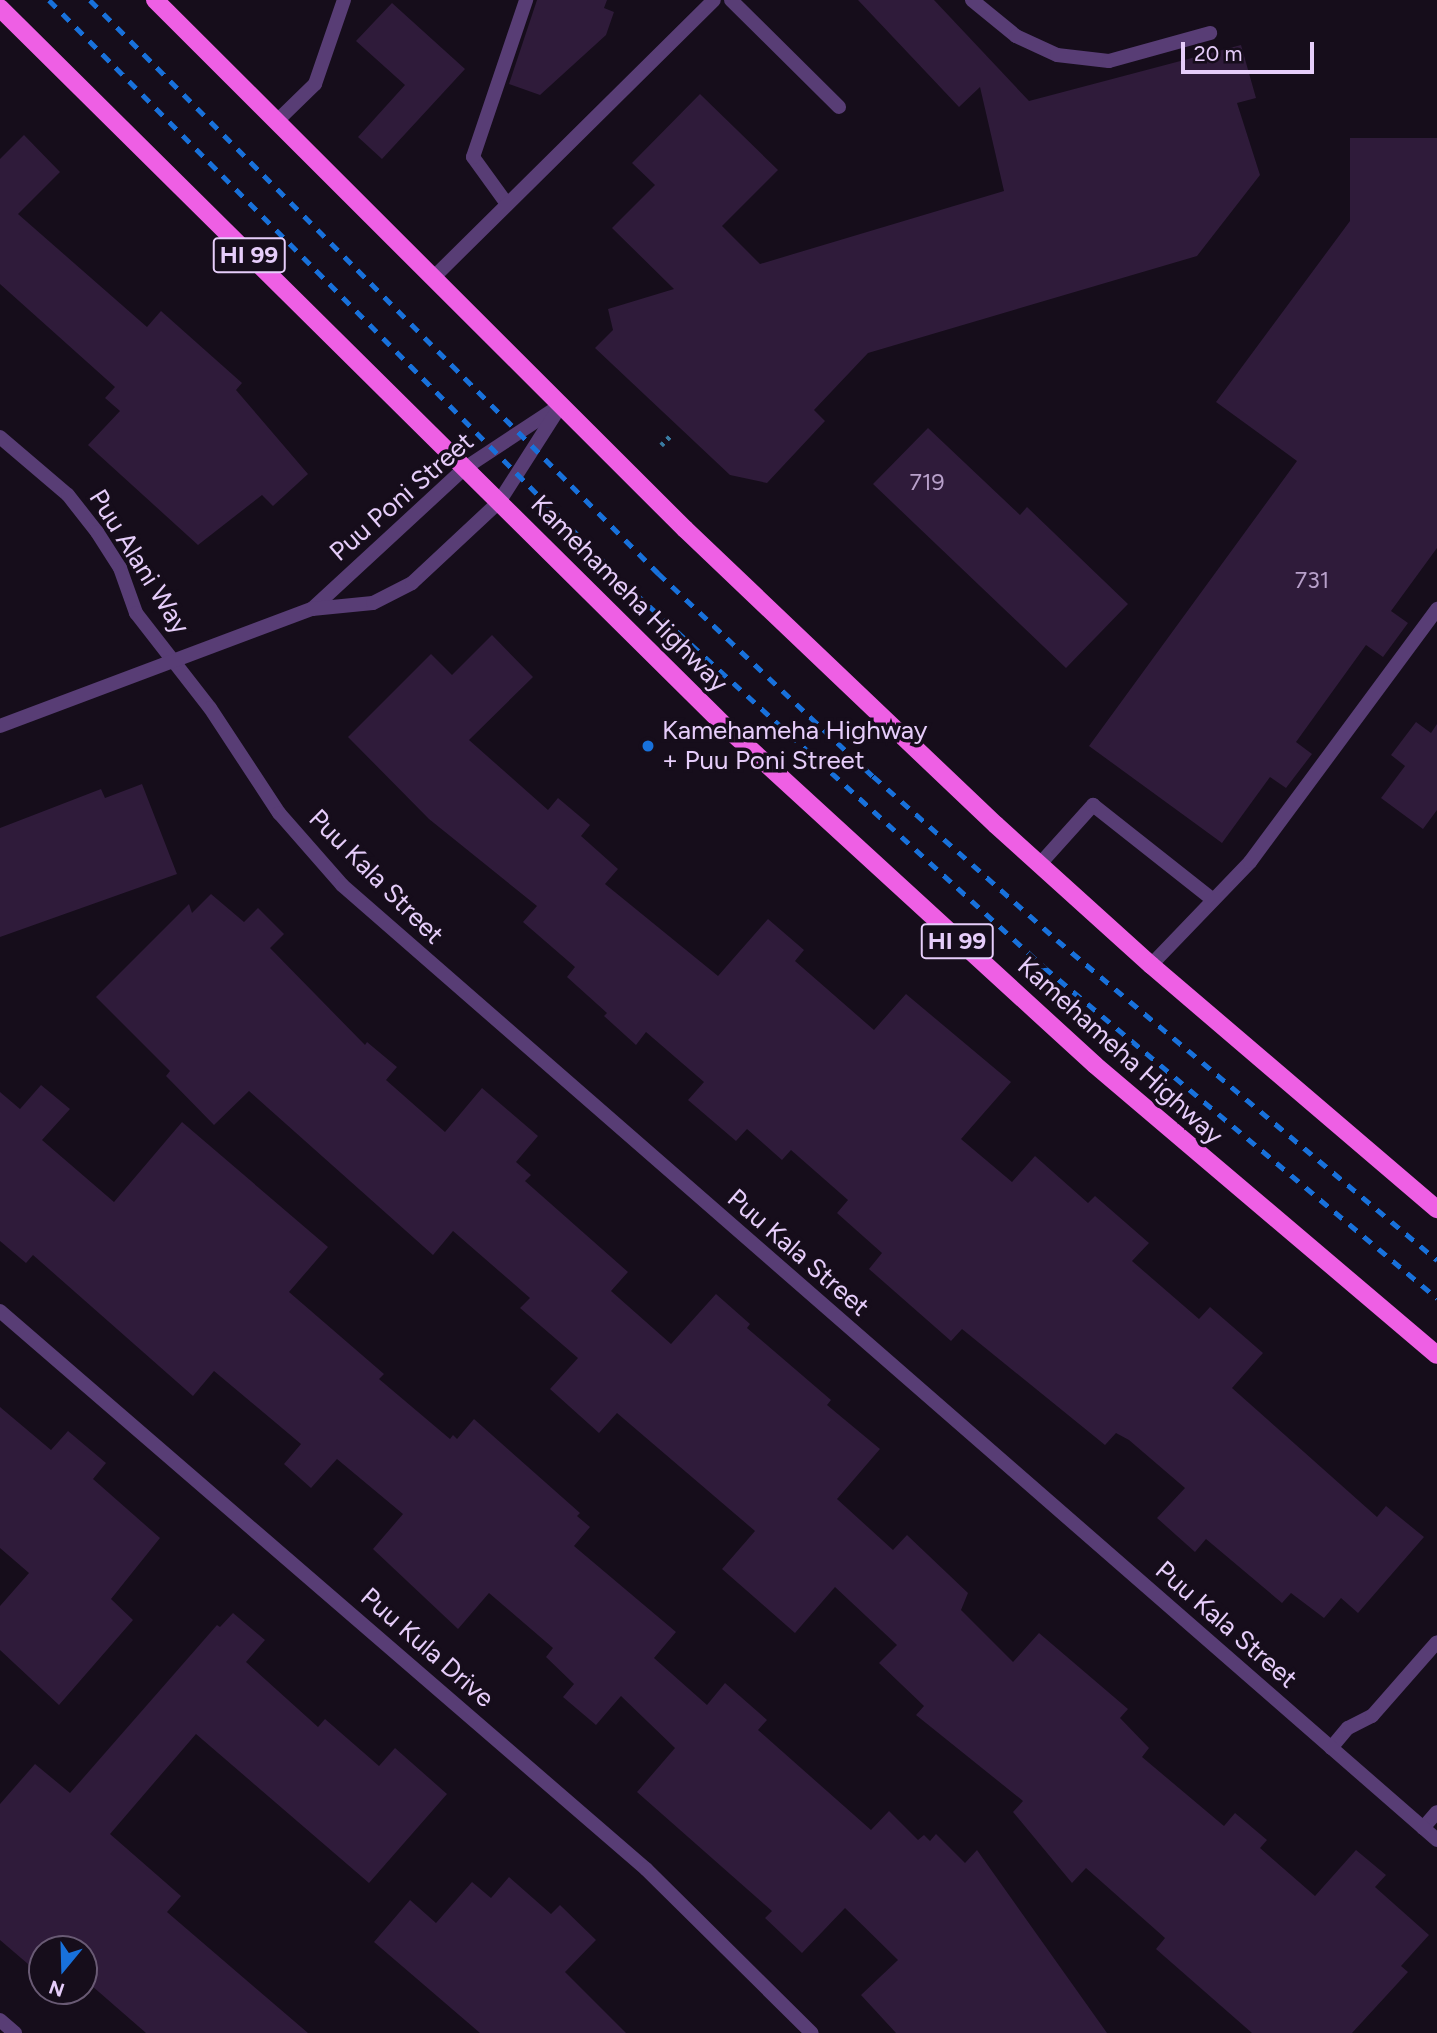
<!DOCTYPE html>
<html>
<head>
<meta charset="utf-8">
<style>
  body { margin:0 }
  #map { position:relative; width:1437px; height:2033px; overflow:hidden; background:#160d1b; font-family:Figtree,sans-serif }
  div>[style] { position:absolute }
  .building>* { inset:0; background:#2f1b3a }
  .path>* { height:4.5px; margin-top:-2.25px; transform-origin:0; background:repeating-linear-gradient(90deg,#397aa1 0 3.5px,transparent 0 8.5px) }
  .service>* { height:14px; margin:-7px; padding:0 7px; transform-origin:7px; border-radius:7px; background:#583d75 }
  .minor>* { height:14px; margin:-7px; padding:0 7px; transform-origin:7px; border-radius:7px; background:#583d75 }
  .tertiary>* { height:14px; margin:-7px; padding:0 7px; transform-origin:7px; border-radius:7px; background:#583d75 }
  .primary>* { height:18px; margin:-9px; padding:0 9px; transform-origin:9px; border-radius:9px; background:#ee5fe4 }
  .rail>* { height:5px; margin-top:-2.5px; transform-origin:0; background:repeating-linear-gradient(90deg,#1871db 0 10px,transparent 0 19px) }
  .dots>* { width:19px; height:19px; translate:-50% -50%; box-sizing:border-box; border:4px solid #160d1b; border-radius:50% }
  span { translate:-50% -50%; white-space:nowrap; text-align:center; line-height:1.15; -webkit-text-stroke:7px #160d1b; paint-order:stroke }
  .number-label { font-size:23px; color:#b8a0ca }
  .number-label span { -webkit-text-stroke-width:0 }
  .shield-label span { padding:2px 5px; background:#160d1b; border:2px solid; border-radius:5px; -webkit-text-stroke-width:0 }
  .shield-label { font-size:24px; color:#e6cdfa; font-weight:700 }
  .street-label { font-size:26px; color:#e6cdfa }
  .poi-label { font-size:26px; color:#e6cdfa }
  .left { translate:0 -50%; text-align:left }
  .north { position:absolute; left:28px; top:1935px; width:70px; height:70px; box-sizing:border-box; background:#160d1b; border:2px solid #695a74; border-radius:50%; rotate:199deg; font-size:19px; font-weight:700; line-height:28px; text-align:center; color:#e6cdfa }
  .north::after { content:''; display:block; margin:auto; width:24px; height:32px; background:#1871db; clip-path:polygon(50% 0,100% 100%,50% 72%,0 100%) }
  .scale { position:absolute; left:1181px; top:42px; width:133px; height:32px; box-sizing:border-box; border:4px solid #e6cdfa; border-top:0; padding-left:9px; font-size:21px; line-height:24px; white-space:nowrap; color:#e6cdfa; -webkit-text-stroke:5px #160d1b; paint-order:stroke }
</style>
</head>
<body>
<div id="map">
  <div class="building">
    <div style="clip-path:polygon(537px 0,607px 0,604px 8px,614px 12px,606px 35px,540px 95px,509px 84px)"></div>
    <div style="clip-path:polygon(858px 0,934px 0,1029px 101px,1241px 45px,1256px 98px,1237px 103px,1260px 175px,1197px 256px,868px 353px,814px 410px,825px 421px,767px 483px,730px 475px,595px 348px,613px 330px,608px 309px,674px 289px,612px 228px,655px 185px,632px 163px,700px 94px,778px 170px,722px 226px,760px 264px,1004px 191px,980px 87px,959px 107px)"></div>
    <div style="clip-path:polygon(392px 3px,465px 69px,382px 159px,358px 137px,405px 85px,356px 41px)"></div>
    <div style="clip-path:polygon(24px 135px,60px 172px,18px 214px,147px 327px,161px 311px,242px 383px,236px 390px,308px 474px,273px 506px,262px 495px,198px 545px,88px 445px,120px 411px,105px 398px,115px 387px,0 284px,0 159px)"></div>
    <div style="clip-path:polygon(1350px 138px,1437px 138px,1437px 548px,1391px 611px,1408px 623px,1383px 657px,1366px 645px,1296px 742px,1312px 754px,1286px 788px,1270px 777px,1222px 843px,1089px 746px,1297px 461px,1216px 402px,1350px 221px)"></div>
    <div style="clip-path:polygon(928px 428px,1020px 515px,1027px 507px,1128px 604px,1066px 668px,873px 484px)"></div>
    <div style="clip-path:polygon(492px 635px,533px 677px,469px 740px,548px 810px,558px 798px,590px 825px,581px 836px,618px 869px,605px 884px,718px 976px,768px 919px,804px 950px,795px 961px,874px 1030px,906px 994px,1011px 1082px,961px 1139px,1012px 1182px,1035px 1156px,1088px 1203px,1095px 1196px,1149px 1243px,1132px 1261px,1199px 1319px,1210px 1307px,1263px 1353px,1232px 1388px,1377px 1517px,1386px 1506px,1424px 1537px,1358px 1613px,1341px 1598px,1324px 1618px,1291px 1593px,1282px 1603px,1206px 1539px,1195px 1552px,1157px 1518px,1185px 1488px,1129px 1440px,1116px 1433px,1105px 1445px,962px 1329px,951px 1341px,869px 1269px,882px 1253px,837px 1213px,848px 1200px,791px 1150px,782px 1160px,747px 1129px,736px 1141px,688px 1100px,704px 1082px,646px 1032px,636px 1045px,604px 1016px,607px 1013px,567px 977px,575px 967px,523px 922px,537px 906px,429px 819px,348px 737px,431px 654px,452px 675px)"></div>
    <div style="clip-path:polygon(1416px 722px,1431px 733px,1437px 724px,1437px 810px,1423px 829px,1381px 798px,1405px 766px,1391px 755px)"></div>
    <div style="clip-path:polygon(142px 784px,177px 874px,0 937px,0 828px,101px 789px,105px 798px)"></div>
    <div style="clip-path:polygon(211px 894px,244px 922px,258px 908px,284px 934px,270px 948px,365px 1045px,367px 1042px,397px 1067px,386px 1080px,445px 1132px,482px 1088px,538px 1136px,516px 1162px,531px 1175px,525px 1181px,628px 1272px,611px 1291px,671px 1344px,716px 1294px,750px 1324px,747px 1328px,831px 1400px,827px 1405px,880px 1449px,837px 1499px,893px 1550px,907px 1535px,968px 1593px,961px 1610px,1013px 1662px,1039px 1633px,1128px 1709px,1120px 1718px,1149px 1748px,1142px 1757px,1224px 1826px,1235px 1813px,1267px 1840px,1260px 1848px,1315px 1896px,1356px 1850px,1386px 1875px,1375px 1887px,1429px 1935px,1401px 1966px,1408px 1972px,1352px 2033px,1252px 2033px,1156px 1949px,1165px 1938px,1086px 1868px,1072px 1883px,1013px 1812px,1023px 1801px,916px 1715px,924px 1706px,879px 1663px,897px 1645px,835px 1587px,795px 1633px,722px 1569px,755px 1531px,617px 1413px,599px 1433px,550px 1389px,578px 1358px,520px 1308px,530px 1298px,453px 1231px,433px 1255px,249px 1091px,214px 1125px,166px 1076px,170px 1071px,96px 997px,189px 904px,192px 913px)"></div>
    <div style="clip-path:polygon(41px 1085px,70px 1109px,42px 1140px,114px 1202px,182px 1122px,328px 1247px,289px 1292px,384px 1374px,379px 1379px,450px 1439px,453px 1435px,457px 1439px,474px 1419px,580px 1513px,577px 1516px,590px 1527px,574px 1546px,676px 1632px,654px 1658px,707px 1705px,725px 1683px,767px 1720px,758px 1730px,871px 1830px,889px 1811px,918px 1840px,924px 1835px,930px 1841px,936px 1834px,965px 1863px,977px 1850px,1107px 2033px,896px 2033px,861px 1995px,898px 1960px,845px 1908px,802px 1953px,765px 1918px,772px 1911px,637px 1792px,675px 1748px,621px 1696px,596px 1725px,563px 1697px,574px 1684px,546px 1657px,553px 1648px,489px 1593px,458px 1629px,373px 1549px,403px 1514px,337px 1459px,311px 1488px,284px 1464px,301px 1444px,214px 1371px,193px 1396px,33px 1255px,26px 1263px,0 1241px,0 1092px,20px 1109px)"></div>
    <div style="clip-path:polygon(0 1407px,51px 1450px,68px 1431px,106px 1463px,93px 1479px,160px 1538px,111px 1599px,133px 1620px,59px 1705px,0 1650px,0 1606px,29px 1573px,0 1548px)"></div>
    <div style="clip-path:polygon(233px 1613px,265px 1640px,246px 1662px,318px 1727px,325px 1719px,379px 1766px,395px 1748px,447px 1794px,369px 1883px,196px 1734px,110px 1834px,181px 1896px,167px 1912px,308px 2033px,146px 2033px,84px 1979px,84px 1949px,42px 1949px,42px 1976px,0 1940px,0 1804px,35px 1764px,70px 1793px,217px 1625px,220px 1627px)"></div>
    <div style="clip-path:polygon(509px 1877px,551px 1914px,560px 1905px,596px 1940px,565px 1972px,626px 2033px,480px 2033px,374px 1942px,410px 1900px,436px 1923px,472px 1882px,491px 1898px)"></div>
  </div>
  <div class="path">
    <div style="left:661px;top:445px;width:13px;rotate:-45deg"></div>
  </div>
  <div class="service">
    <div style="left:731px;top:0;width:152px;rotate:44.7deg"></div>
    <div style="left:972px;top:0;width:57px;rotate:39.3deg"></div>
    <div style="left:1016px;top:36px;width:45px;rotate:24.9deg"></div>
    <div style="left:1057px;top:55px;width:52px;rotate:6.6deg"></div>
    <div style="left:1109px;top:61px;width:105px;rotate:-15.5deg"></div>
    <div style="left:277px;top:121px;width:53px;rotate:-44.2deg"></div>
    <div style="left:315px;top:84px;width:89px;rotate:-71deg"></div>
    <div style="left:507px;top:204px;width:58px;rotate:-125.9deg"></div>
    <div style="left:473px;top:157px;width:166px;rotate:-71.3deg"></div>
    <div style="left:433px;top:278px;width:395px;rotate:-44.7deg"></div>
    <div style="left:1039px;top:865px;width:81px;rotate:-48deg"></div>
    <div style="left:1093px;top:805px;width:152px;rotate:38.3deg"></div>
    <div style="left:1151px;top:965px;width:143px;rotate:-46.1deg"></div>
    <div style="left:1250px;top:862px;width:315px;rotate:-53.5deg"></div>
    <div style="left:1331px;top:1748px;width:26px;rotate:-50deg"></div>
    <div style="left:1348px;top:1728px;width:27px;rotate:-27deg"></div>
    <div style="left:1372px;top:1716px;width:98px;rotate:-48.7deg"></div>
    <div style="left:1423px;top:1828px;width:21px;rotate:-49deg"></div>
  </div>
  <div class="minor">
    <div style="left:0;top:437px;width:89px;rotate:40.5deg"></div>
    <div style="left:68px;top:495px;width:47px;rotate:51.9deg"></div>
    <div style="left:97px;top:532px;width:43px;rotate:57.4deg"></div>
    <div style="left:120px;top:568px;width:48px;rotate:70.4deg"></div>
    <div style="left:136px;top:613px;width:120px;rotate:52.1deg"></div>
    <div style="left:210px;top:708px;width:126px;rotate:56.7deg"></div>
    <div style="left:279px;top:813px;width:96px;rotate:48.8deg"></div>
    <div style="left:342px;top:885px;width:1453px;rotate:41.09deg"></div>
    <div style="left:0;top:1311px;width:854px;rotate:40.82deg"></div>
    <div style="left:646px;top:1869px;width:233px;rotate:44.7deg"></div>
    <div style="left:0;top:2020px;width:20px;rotate:41deg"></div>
  </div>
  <div class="tertiary">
    <div style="left:312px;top:609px;width:208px;rotate:-42.7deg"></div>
    <div style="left:465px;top:468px;width:109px;rotate:-33.4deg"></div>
    <div style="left:0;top:726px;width:333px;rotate:-20.6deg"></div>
    <div style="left:312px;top:609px;width:61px;rotate:-5.6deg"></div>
    <div style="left:373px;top:603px;width:44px;rotate:-27.1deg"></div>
    <div style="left:412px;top:583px;width:119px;rotate:-43deg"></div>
    <div style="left:499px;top:502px;width:115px;rotate:-57.4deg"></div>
  </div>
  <div class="primary">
    <div style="left:155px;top:0;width:749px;rotate:44.95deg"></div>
    <div style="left:685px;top:529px;width:429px;rotate:43.6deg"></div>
    <div style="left:996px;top:825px;width:209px;rotate:42.1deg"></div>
    <div style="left:1151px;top:965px;width:376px;rotate:40.5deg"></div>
    <div style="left:0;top:8px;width:1022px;rotate:44.72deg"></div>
    <div style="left:726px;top:727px;width:500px;rotate:42.49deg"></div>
    <div style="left:1095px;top:1065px;width:448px;rotate:40.3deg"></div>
  </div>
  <div class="rail">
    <div style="left:49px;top:0;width:834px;rotate:45.34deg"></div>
    <div style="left:635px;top:593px;width:554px;rotate:42.44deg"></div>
    <div style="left:1044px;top:967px;width:514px;rotate:40.11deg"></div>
    <div style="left:90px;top:0;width:807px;rotate:45.25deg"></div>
    <div style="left:658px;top:573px;width:296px;rotate:43.4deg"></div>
    <div style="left:873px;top:776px;width:246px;rotate:41.7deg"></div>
    <div style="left:1057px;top:940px;width:497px;rotate:40.1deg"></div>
  </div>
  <div class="dots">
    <div style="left:648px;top:746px;background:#1871db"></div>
  </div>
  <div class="number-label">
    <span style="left:927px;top:482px">719</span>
    <span style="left:1312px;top:580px">731</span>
  </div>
  <div class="shield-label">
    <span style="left:249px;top:255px">HI 99</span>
    <span style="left:957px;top:941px">HI 99</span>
  </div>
  <div class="street-label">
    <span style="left:402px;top:497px;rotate:-41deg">Puu Poni Street</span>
    <span style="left:139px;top:562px;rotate:58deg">Puu Alani Way</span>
    <span style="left:629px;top:594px;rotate:45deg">Kamehameha Highway</span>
    <span style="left:376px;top:877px;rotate:45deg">Puu Kala Street</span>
    <span style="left:1120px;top:1051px;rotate:42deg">Kamehameha Highway</span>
    <span style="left:798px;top:1253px;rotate:41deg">Puu Kala Street</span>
    <span style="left:1226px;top:1625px;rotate:41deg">Puu Kala Street</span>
    <span style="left:427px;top:1648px;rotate:41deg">Puu Kula Drive</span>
  </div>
  <div class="poi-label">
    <span class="left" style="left:662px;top:746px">Kamehameha Highway<br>+ Puu Poni Street</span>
  </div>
  <div class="north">N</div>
  <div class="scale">20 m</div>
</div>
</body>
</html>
